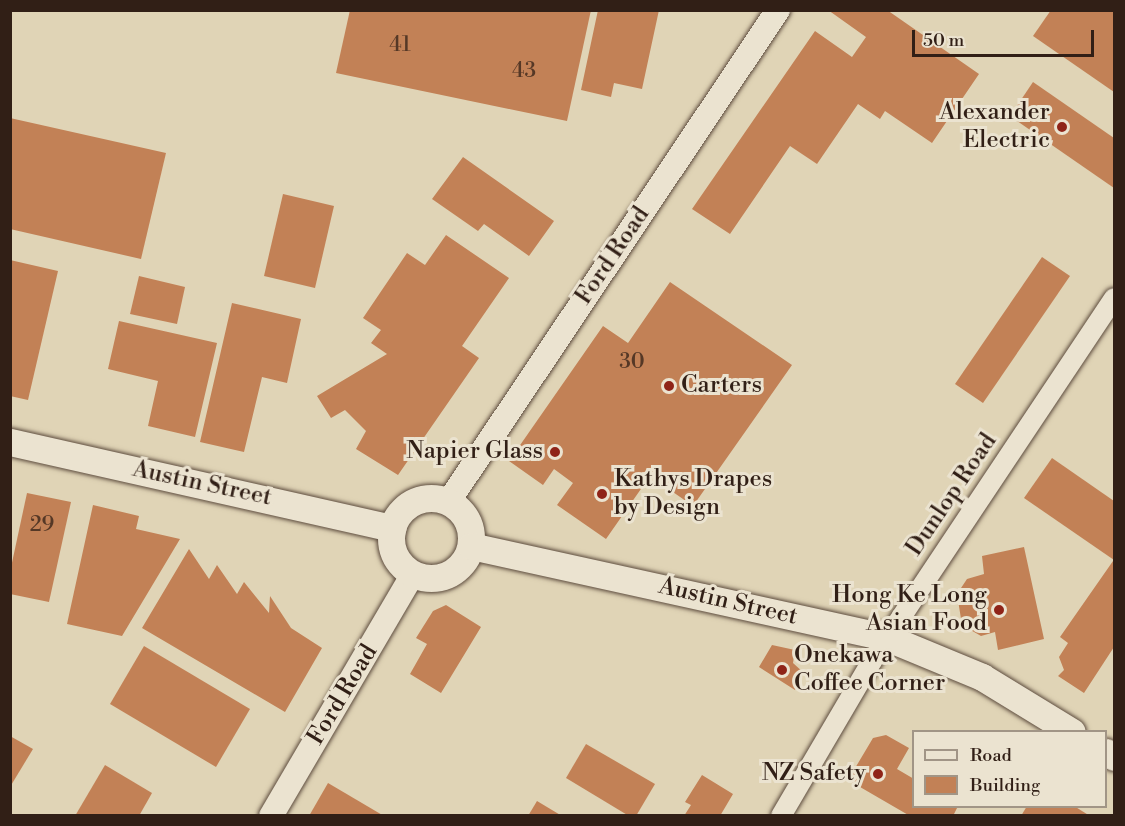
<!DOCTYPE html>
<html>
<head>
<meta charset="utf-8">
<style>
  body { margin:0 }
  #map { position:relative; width:1125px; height:826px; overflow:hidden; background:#e0d4b6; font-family:"Libre Bodoni",serif }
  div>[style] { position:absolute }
  .building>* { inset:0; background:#c28156 }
  .roads { filter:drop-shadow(0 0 2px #5d4c3e) drop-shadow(0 0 2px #5d4c3e) }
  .minor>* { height:20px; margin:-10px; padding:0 10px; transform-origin:10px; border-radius:10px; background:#ebe3d0 }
  .tertiary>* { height:24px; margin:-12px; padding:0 12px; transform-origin:12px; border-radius:12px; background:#ebe3d0 }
  .secondary>* { height:27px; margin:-13.5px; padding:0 13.5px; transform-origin:13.5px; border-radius:13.5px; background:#ebe3d0 }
  .secondary>.ring { margin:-13.5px; padding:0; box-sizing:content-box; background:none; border:27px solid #ebe3d0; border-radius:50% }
  .dots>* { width:16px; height:16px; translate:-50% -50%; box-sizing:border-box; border:3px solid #ebe3d0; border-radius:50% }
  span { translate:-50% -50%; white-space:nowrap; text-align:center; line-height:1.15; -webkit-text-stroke:6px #ebe3d0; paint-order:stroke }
  .number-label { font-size:21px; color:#553826 }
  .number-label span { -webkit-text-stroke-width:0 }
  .poi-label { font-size:24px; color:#311f16 }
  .right { translate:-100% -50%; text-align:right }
  .left { translate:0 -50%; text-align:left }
  .street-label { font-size:24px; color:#311f16 }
  .frame { position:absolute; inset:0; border:12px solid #311f16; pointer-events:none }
  .legend { position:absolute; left:912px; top:730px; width:195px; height:78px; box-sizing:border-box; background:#ebe3d0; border:2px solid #a19586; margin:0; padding:8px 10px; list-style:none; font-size:18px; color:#311f16 }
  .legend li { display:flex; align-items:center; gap:12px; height:30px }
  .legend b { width:30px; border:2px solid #a19586 }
  .scale { position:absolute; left:912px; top:30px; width:182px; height:27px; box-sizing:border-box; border:3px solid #311f16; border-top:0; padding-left:8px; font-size:18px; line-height:21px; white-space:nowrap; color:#311f16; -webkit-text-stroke:4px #ebe3d0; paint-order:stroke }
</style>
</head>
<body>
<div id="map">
  <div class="building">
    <div style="clip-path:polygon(350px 10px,591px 10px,567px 121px,336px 73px)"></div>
    <div style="clip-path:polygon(598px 10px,659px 10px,642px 89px,614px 83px,611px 97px,581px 90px)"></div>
    <div style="clip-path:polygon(828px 10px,887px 10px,979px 74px,932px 143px,885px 111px,880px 119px,858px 104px,817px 164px,790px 146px,730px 234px,692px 209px,815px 31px,852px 57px,866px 37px)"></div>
    <div style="clip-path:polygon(1051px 10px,1114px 10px,1114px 92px,1033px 36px)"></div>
    <div style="clip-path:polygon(1033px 82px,1114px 138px,1114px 188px,1010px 116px)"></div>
    <div style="clip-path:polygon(10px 118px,166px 153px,141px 259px,10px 229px)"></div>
    <div style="clip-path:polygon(463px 157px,554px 221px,529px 256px,484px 224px,478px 231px,432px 199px)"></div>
    <div style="clip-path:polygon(283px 194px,334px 206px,315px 288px,264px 276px)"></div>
    <div style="clip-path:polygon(446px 235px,509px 278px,462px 346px,479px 358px,398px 475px,356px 449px,366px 431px,345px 410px,331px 418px,317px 396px,387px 354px,371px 343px,381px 330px,363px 318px,407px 253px,425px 265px)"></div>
    <div style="clip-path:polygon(1042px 257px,1070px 276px,983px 403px,955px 384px)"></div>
    <div style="clip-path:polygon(10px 260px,58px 271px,28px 400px,10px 396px)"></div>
    <div style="clip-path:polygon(139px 276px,185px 287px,177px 324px,130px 314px)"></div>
    <div style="clip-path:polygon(670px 282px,792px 365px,693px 506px,650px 476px,606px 539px,557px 505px,573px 483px,554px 469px,543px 485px,509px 461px,603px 326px,628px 343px)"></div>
    <div style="clip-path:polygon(232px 303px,301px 319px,287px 383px,262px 377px,244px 452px,200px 442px)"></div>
    <div style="clip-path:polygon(119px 321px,217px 343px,195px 437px,148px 426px,158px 381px,108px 369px)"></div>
    <div style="clip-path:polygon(1052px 458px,1114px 501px,1114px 560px,1024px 498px)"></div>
    <div style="clip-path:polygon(27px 493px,71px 502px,49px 602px,10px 594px,10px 572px)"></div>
    <div style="clip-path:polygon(93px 505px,139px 516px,136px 529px,180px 539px,122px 636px,67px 624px)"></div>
    <div style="clip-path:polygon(1024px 547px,1044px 639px,998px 650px,995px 632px,981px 636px,962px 625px,957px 594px,967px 579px,984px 574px,982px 556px)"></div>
    <div style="clip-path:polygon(189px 549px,209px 579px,217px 565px,237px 594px,244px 582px,269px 613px,270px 596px,291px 628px,322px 648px,285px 712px,142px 628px)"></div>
    <div style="clip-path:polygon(1113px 561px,1114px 647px,1084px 693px,1058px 676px,1064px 670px,1059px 657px,1068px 643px,1060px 637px)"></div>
    <div style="clip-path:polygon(446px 605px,481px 627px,441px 693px,410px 674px,427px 644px,416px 638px,433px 611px)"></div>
    <div style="clip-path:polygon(772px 645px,795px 650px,793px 663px,804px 673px,795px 690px,759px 667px)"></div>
    <div style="clip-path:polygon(144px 646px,250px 709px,216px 767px,110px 704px)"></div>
    <div style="clip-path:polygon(886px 735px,909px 748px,897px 769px,914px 779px,914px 806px,958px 806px,953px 816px,910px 816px,848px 780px,873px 738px)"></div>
    <div style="clip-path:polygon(10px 736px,33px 749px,10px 787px)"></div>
    <div style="clip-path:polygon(586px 744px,655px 784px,636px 816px,629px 816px,566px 778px)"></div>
    <div style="clip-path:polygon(105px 765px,152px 793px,139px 816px,75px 816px)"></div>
    <div style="clip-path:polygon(702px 775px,733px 794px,720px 816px,684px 816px,691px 805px,685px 802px)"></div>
    <div style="clip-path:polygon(328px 783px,384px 816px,309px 816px)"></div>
    <div style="clip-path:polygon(537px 801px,562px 816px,528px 816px)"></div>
    <div style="clip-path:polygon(1027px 806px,1074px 806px,1090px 816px,1021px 816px)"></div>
  </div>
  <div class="roads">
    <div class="minor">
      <div style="left:781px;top:816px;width:180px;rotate:-59.6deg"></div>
      <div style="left:872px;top:661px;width:436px;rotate:-56.3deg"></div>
    </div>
    <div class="tertiary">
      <div style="left:449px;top:501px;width:591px;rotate:-56.18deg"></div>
      <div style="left:271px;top:816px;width:281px;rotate:-59.6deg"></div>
    </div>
    <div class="secondary">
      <div style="left:10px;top:442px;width:392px;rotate:12.7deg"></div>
      <div class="ring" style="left:391px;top:498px;width:53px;height:53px"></div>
      <div style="left:471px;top:546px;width:427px;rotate:12.4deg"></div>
      <div style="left:888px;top:638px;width:102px;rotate:22.5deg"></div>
      <div style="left:982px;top:677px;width:105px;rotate:31.4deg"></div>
      <div style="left:1106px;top:752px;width:9px;rotate:32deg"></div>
    </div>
  </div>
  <div class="dots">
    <div style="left:1062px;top:127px;background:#8f2418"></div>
    <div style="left:669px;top:386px;background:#8f2418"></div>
    <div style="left:555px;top:452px;background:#8f2418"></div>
    <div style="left:602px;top:494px;background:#8f2418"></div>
    <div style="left:999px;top:610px;background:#8f2418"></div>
    <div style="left:782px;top:670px;background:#8f2418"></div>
    <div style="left:878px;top:774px;background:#8f2418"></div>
  </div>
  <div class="number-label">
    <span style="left:400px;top:45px">41</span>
    <span style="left:524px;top:71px">43</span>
    <span style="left:632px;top:362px">30</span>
    <span style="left:42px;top:525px">29</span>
  </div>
  <div class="poi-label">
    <span class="right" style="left:1050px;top:127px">Alexander<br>Electric</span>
    <span class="left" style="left:681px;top:386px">Carters</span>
    <span class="right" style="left:543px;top:452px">Napier Glass</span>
    <span class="left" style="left:614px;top:494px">Kathys Drapes<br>by Design</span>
    <span class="right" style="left:987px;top:610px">Hong Ke Long<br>Asian Food</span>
    <span class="left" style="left:794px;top:670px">Onekawa<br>Coffee Corner</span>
    <span class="right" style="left:866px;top:774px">NZ Safety</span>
  </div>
  <div class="street-label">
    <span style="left:613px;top:256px;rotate:-56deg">Ford Road</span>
    <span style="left:202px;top:484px;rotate:12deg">Austin Street</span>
    <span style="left:952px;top:495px;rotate:-56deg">Dunlop Road</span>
    <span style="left:728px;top:602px;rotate:13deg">Austin Street</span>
    <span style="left:343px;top:695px;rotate:-59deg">Ford Road</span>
  </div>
  <div class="frame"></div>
  <ul class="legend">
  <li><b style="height:8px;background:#ebe3d0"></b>Road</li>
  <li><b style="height:16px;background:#c28156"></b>Building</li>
  </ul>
  <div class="scale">50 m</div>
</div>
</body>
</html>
